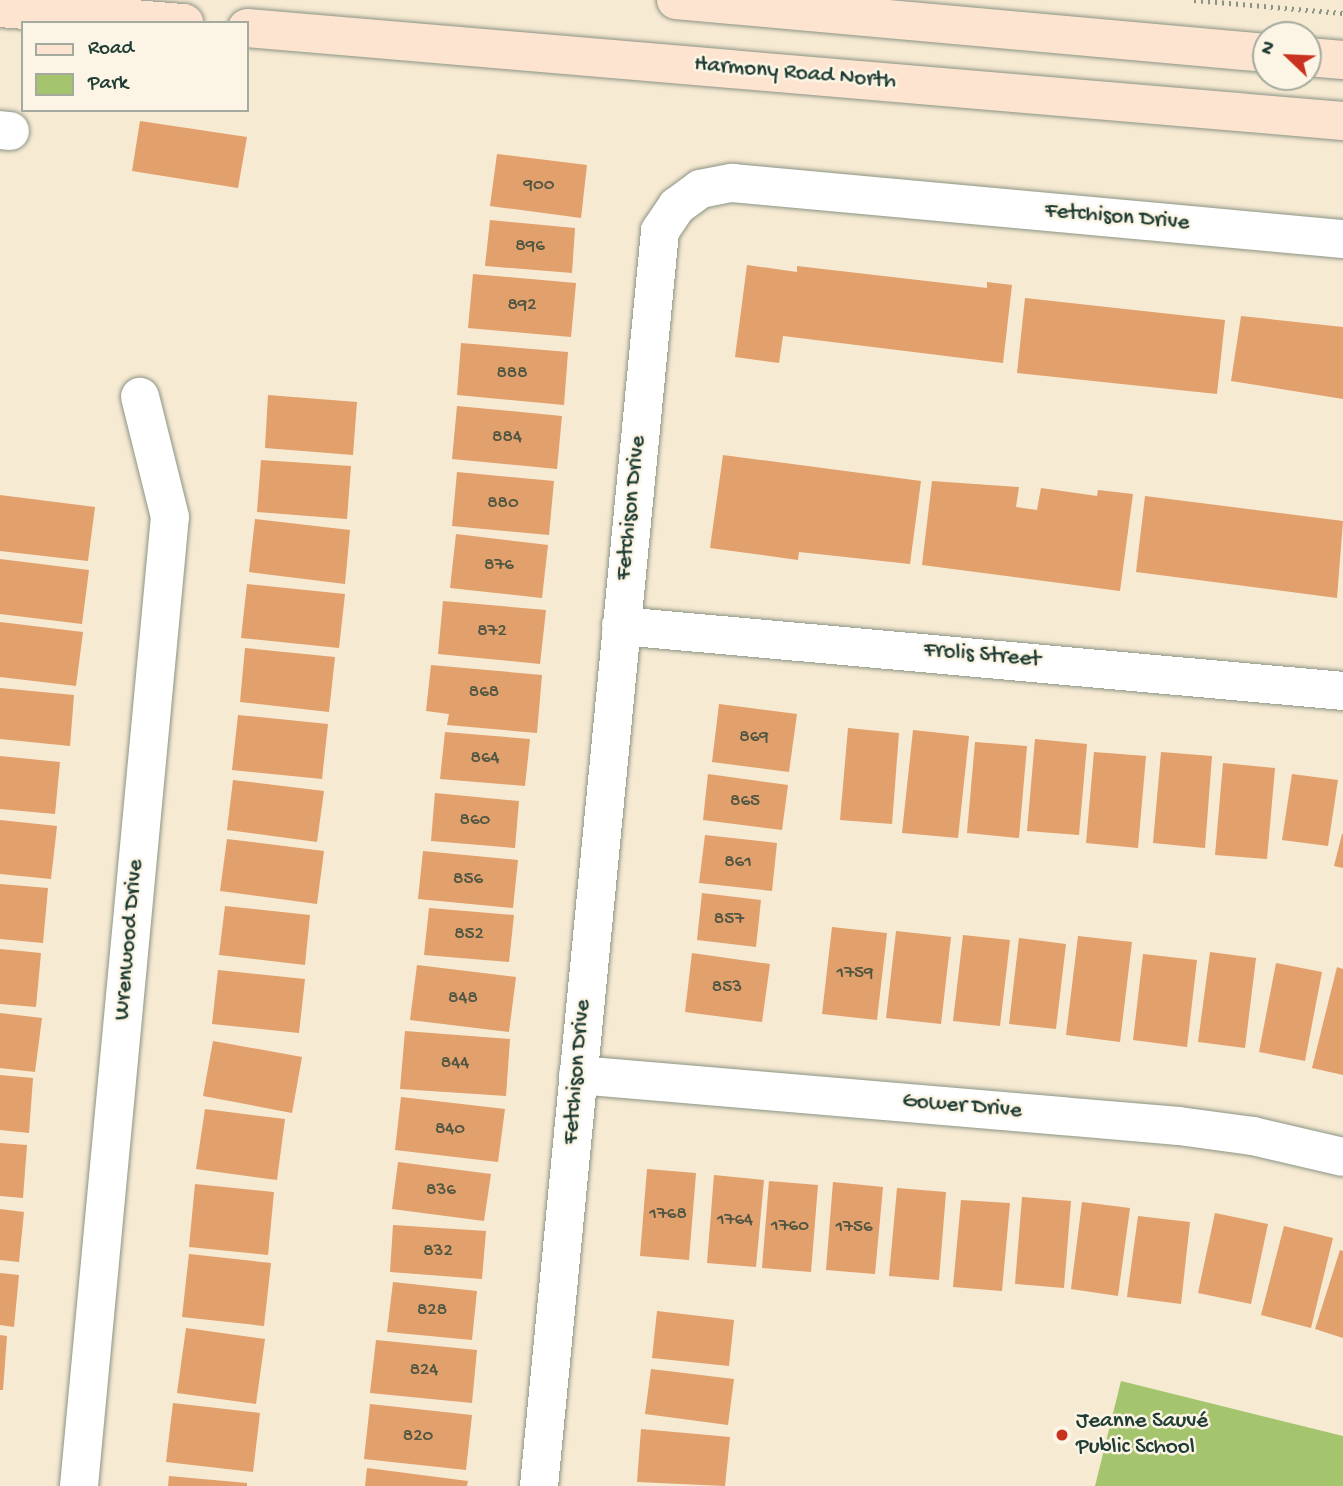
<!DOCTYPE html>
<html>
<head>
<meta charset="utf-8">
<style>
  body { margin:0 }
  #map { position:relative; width:1343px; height:1486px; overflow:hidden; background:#f7ead3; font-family:"Gochi Hand",sans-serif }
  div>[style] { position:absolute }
  .green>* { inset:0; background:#a4c56e }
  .building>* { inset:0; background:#e1a06c }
  .path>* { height:4.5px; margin-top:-2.25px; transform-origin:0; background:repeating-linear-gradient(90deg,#8b9484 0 2px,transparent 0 7px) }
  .roads { filter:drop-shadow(0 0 2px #8b9484) drop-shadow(0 0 2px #8b9484) }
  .street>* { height:38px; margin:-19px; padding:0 19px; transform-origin:19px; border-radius:19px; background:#fff }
  .secondary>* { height:38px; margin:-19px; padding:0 19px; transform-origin:19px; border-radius:19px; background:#fde4d1 }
  .dots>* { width:19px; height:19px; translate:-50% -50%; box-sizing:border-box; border:4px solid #fcf5e5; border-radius:50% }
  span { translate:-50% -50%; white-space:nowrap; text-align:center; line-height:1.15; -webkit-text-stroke:5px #fcf5e5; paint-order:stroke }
  .number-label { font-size:19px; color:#505642 }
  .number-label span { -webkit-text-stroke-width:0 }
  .street-label { font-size:23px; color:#1f3d34 }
  .poi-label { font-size:23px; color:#1f3d34 }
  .left { translate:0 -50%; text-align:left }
  .legend { position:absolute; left:21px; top:21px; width:228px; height:91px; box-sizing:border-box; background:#fcf5e5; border:2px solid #a4ab9e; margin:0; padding:9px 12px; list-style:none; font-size:21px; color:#1f3d34 }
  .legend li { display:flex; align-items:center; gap:14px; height:35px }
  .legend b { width:35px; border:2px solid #a4ab9e }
  .north { position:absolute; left:1252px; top:21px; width:70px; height:70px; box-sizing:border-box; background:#fcf5e5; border:2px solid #a4ab9e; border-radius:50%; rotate:293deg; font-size:19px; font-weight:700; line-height:28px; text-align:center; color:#1f3d34 }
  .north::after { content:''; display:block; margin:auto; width:24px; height:32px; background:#c8321e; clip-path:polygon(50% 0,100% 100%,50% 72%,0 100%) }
</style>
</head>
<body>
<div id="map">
  <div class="green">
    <div style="clip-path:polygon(1121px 1381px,1343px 1436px,1343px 1486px,1095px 1486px)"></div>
  </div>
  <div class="building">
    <div style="clip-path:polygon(140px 121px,247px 137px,238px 188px,132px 171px)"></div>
    <div style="clip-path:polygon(497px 154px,587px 165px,581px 218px,490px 206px)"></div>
    <div style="clip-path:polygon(490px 220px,575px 228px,572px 273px,485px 266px)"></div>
    <div style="clip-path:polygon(747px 265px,797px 272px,797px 266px,987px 288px,987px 282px,1012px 285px,1003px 363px,783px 336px,779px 363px,735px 357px)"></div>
    <div style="clip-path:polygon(473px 274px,576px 283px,571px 337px,468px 328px)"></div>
    <div style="clip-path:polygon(1025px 298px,1225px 320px,1217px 394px,1017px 373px)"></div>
    <div style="clip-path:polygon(1241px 316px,1343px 327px,1343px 399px,1231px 381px)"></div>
    <div style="clip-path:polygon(461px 343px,568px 352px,564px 405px,457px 395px)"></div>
    <div style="clip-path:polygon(268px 395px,357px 402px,353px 455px,265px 448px)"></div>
    <div style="clip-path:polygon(457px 406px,562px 416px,557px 469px,452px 459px)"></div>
    <div style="clip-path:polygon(723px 455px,921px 481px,910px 564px,799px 552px,798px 560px,710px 548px)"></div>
    <div style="clip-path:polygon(261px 460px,351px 466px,347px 519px,257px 512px)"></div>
    <div style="clip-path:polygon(457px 472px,554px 481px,549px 535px,452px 526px)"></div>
    <div style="clip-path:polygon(932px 481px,1019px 487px,1016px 507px,1037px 510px,1041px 488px,1097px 496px,1098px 490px,1133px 494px,1120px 591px,922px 565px)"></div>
    <div style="clip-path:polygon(0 495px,95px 507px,88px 561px,0 551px)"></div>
    <div style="clip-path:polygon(1145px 496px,1343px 521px,1337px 598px,1136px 572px)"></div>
    <div style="clip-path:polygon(255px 519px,350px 530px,345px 584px,249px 572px)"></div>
    <div style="clip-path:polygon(456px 534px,548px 545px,542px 598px,450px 588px)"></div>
    <div style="clip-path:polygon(0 559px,89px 570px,82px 624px,0 614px)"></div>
    <div style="clip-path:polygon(247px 584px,345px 594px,339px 648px,241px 638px)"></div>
    <div style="clip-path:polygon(443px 601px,546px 610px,540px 664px,438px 654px)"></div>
    <div style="clip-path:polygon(0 622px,83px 632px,76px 686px,0 677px)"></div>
    <div style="clip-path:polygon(245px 648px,335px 657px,329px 712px,240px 702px)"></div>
    <div style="clip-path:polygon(431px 665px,542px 675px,537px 733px,447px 725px,449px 714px,426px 711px)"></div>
    <div style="clip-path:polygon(0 688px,74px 695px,70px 746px,0 739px)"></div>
    <div style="clip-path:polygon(719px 704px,797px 714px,789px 772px,712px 762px)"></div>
    <div style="clip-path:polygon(238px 715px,328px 724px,322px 779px,232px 770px)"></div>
    <div style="clip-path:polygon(848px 728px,899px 733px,892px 824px,840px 820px)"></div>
    <div style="clip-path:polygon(913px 730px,969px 736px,958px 838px,902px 833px)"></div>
    <div style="clip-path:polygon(445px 732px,530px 739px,525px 786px,440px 779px)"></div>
    <div style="clip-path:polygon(1035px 739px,1087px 744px,1079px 835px,1027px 831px)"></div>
    <div style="clip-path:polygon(975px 742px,1027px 746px,1019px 838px,967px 833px)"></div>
    <div style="clip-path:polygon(1094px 752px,1146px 756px,1138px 848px,1086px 843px)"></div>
    <div style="clip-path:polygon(1161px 752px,1212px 756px,1205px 848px,1153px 843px)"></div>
    <div style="clip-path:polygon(0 756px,60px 762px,55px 814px,0 809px)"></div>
    <div style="clip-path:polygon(1223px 763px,1275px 768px,1267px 859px,1215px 855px)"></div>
    <div style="clip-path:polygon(708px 774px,788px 785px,782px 830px,703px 820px)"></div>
    <div style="clip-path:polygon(1292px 774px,1338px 780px,1328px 846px,1282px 840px)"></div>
    <div style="clip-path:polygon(233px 780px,324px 791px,317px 842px,227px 830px)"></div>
    <div style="clip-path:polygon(435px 793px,519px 801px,515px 848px,431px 841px)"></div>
    <div style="clip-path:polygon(0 820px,57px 826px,51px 879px,0 874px)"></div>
    <div style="clip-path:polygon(1342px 834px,1343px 834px,1343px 868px,1334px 866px)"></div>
    <div style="clip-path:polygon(705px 835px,777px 843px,772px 891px,699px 883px)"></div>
    <div style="clip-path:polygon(227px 839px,324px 851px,317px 904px,220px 891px)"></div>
    <div style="clip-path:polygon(423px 851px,518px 860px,513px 908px,418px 899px)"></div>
    <div style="clip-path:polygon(0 884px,48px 888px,43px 943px,0 939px)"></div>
    <div style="clip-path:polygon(702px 893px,761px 900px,756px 947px,697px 940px)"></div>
    <div style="clip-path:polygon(225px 906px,310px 915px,305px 965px,219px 955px)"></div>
    <div style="clip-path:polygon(429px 908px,514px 915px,509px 962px,424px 955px)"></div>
    <div style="clip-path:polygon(832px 927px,887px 933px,877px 1020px,822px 1014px)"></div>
    <div style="clip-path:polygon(896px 931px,951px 937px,941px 1024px,886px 1018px)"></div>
    <div style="clip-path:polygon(963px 935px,1010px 940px,1000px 1026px,953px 1021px)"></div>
    <div style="clip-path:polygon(1078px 936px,1132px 942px,1120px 1042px,1066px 1035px)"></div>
    <div style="clip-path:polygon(1019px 938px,1066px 944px,1056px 1029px,1009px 1024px)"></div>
    <div style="clip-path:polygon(0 949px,41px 953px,36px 1007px,0 1004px)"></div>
    <div style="clip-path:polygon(1210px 952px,1256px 958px,1245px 1048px,1198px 1042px)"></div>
    <div style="clip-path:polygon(692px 953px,770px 964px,762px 1022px,685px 1012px)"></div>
    <div style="clip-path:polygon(1143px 954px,1197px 960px,1187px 1047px,1133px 1040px)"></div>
    <div style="clip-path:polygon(1276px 963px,1322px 972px,1305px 1061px,1259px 1052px)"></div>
    <div style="clip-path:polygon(417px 965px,516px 977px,509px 1032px,410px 1020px)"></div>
    <div style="clip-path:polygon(1337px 967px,1343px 969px,1343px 1075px,1312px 1068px)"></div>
    <div style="clip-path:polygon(218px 970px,305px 979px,299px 1033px,212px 1024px)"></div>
    <div style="clip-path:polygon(0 1013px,42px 1018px,35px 1072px,0 1068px)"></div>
    <div style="clip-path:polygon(405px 1031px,510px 1039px,506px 1096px,400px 1089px)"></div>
    <div style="clip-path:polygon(213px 1041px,302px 1057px,292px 1113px,203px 1096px)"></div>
    <div style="clip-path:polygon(0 1075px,33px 1078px,29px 1133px,0 1130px)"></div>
    <div style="clip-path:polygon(401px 1097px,505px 1109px,498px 1162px,395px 1150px)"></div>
    <div style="clip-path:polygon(205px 1109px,285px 1119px,277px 1180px,196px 1169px)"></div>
    <div style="clip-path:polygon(0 1143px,27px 1145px,23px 1198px,0 1196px)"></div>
    <div style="clip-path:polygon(398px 1162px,491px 1174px,484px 1221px,392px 1209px)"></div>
    <div style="clip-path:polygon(647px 1169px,696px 1173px,689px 1260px,640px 1256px)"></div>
    <div style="clip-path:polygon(714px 1175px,764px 1180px,756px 1267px,707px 1263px)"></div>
    <div style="clip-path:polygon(769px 1181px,818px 1185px,811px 1272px,762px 1268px)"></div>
    <div style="clip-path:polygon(833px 1182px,883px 1187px,875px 1274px,826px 1270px)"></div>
    <div style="clip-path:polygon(195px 1184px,274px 1192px,268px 1255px,189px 1247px)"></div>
    <div style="clip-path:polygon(897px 1188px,946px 1192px,939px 1280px,889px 1276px)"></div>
    <div style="clip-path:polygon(1022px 1197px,1071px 1201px,1064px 1288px,1015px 1284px)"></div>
    <div style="clip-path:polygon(961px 1200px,1010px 1203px,1002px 1291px,953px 1287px)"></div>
    <div style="clip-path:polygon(1082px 1202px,1130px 1208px,1118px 1296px,1071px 1289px)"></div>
    <div style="clip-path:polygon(0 1209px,24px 1212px,19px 1262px,0 1260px)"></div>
    <div style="clip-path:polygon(1215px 1213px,1268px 1224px,1251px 1304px,1198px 1293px)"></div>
    <div style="clip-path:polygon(1138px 1216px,1190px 1222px,1181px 1304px,1127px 1297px)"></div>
    <div style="clip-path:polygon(393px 1225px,486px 1231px,482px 1279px,390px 1272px)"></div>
    <div style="clip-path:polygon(1284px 1226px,1333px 1238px,1311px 1328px,1261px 1315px)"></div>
    <div style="clip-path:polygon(1340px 1250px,1343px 1251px,1343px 1338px,1315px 1329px)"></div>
    <div style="clip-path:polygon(189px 1254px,271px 1263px,264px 1326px,182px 1317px)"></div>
    <div style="clip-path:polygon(0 1273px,19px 1275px,14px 1327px,0 1325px)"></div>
    <div style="clip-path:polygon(393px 1282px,477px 1291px,472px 1340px,387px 1332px)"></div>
    <div style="clip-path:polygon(657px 1311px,734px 1320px,729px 1366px,652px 1358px)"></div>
    <div style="clip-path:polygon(186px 1328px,265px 1339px,256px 1404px,177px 1393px)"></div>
    <div style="clip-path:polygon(0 1335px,7px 1336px,3px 1390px,0 1390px)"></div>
    <div style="clip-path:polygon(376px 1340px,477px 1350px,472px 1403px,370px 1393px)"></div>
    <div style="clip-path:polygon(651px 1369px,734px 1379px,728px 1425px,645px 1414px)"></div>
    <div style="clip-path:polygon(173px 1403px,260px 1413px,253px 1472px,166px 1462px)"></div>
    <div style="clip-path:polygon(370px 1404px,472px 1415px,466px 1470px,364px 1459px)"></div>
    <div style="clip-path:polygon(641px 1429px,730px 1437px,725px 1486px,637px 1482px)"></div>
    <div style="clip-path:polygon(367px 1468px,468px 1481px,467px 1486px,365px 1486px)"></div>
    <div style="clip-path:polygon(169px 1476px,247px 1483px,247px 1486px,168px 1486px)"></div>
  </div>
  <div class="path">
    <div style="left:1194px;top:0;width:150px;rotate:5deg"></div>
  </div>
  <div class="roads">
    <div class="street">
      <div style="left:0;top:130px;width:10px;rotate:6deg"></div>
      <div style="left:621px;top:626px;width:725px;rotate:5.14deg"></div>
      <div style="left:578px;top:1075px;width:603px;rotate:4.85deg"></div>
      <div style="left:1179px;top:1126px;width:75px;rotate:7.7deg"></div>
      <div style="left:1253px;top:1136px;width:92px;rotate:13.1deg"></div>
      <div style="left:79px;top:1486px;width:973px;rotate:-84.64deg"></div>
      <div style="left:170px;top:517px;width:124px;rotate:-104deg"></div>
      <div style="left:539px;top:1486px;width:1261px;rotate:-84.49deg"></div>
      <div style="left:660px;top:231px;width:30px;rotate:-56deg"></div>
      <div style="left:677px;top:206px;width:29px;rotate:-36deg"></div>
      <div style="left:700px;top:189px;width:33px;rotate:-11deg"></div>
      <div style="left:732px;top:183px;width:614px;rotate:5.24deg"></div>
    </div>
    <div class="secondary">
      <div style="left:676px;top:0;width:592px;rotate:5.13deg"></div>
      <div style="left:0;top:8px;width:185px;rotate:4.7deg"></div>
      <div style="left:247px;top:28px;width:1100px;rotate:4.85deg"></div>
      <div style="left:1308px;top:57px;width:35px;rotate:5deg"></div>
    </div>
  </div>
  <div class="dots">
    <div style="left:1062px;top:1435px;background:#c8321e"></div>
  </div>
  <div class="number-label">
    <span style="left:539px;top:186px">900</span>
    <span style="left:530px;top:247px">896</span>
    <span style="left:522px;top:306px">892</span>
    <span style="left:512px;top:374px">888</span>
    <span style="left:507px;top:438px">884</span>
    <span style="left:503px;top:504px">880</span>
    <span style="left:499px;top:566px">876</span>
    <span style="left:492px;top:632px">872</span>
    <span style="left:484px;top:693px">868</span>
    <span style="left:754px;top:738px">869</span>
    <span style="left:485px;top:759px">864</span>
    <span style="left:745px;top:802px">865</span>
    <span style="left:475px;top:821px">860</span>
    <span style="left:738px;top:863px">861</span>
    <span style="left:468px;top:880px">856</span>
    <span style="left:729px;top:920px">857</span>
    <span style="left:469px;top:935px">852</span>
    <span style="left:855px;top:974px">1759</span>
    <span style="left:727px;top:988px">853</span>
    <span style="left:463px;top:999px">848</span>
    <span style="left:455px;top:1064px">844</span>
    <span style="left:450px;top:1130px">840</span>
    <span style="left:441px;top:1191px">836</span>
    <span style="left:668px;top:1215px">1768</span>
    <span style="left:735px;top:1221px">1764</span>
    <span style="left:790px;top:1227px">1760</span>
    <span style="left:854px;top:1228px">1756</span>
    <span style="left:438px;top:1252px">832</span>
    <span style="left:432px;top:1311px">828</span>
    <span style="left:424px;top:1371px">824</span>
    <span style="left:418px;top:1437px">820</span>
  </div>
  <div class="street-label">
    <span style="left:795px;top:74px;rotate:5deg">Harmony Road North</span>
    <span style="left:1117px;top:218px;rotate:5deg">Fetchison Drive</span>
    <span style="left:632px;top:508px;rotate:-84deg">Fetchison Drive</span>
    <span style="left:982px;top:656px;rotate:5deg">Frolis Street</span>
    <span style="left:130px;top:940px;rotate:-85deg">Wrenwood Drive</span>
    <span style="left:578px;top:1072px;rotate:-85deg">Fetchison Drive</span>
    <span style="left:962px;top:1107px;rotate:5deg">Gower Drive</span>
  </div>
  <div class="poi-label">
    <span class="left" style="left:1076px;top:1435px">Jeanne Sauvé<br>Public School</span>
  </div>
  <ul class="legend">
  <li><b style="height:9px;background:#fde4d1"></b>Road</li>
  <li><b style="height:19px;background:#a4c56e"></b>Park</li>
  </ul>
  <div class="north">N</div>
</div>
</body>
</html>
